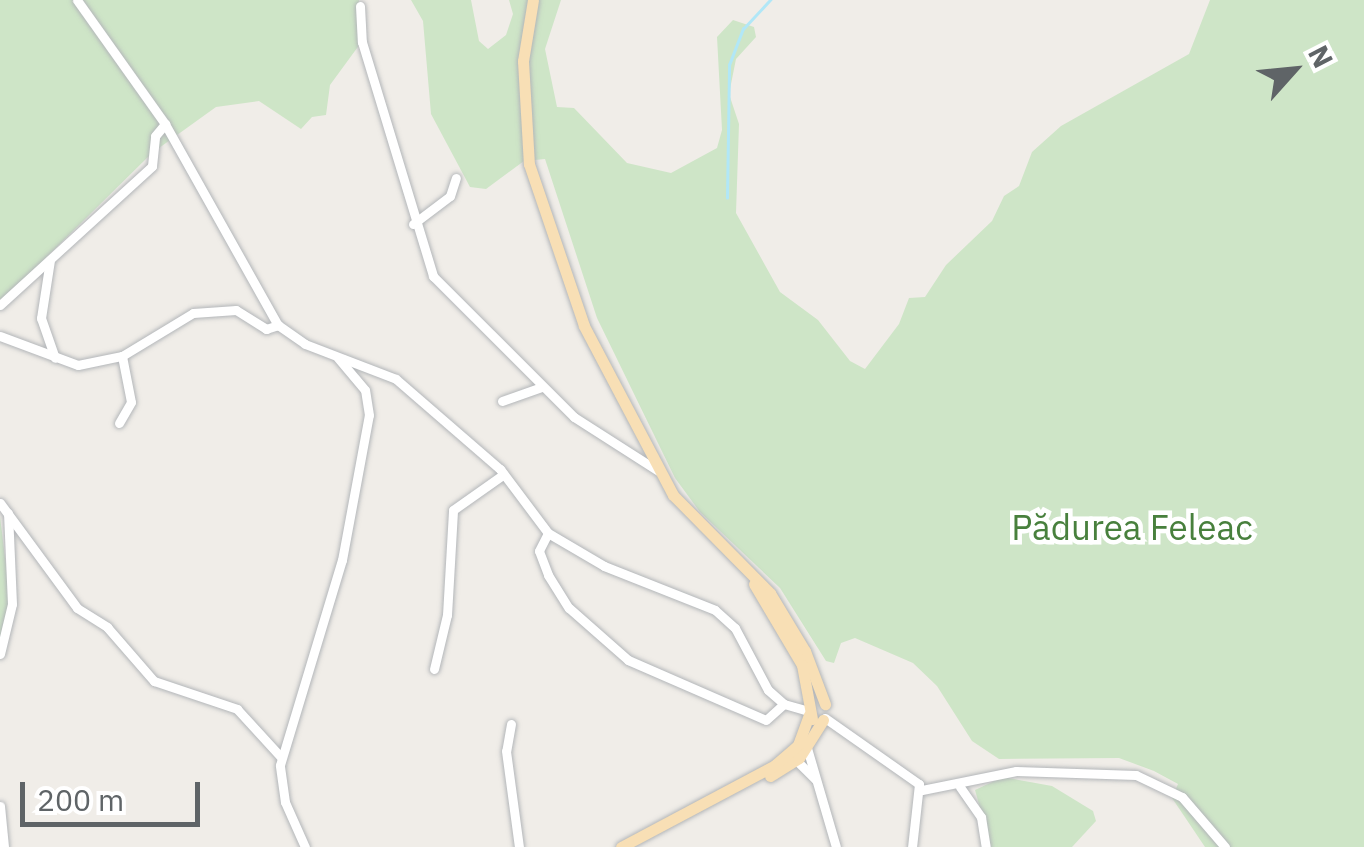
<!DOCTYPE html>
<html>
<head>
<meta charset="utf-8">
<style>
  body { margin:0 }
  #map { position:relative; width:1364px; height:847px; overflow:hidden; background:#f0ede8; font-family:"IBM Plex Sans",sans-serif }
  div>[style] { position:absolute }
  .green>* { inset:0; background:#cee5c7 }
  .stream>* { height:2.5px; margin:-1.25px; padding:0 1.25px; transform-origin:1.25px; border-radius:1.25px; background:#b1e7f7 }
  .roads { filter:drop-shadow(0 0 2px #b3b6b9) drop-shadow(0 0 2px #b3b6b9) }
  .minor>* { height:9px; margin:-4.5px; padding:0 4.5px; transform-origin:4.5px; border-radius:4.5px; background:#fff }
  .major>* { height:11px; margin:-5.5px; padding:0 5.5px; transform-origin:5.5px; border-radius:5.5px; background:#f8dfb5 }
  span { translate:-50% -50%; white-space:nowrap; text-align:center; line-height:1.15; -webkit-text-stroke:9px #fff; paint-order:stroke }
  .park-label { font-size:35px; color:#48803d }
  .north { position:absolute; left:1244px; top:20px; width:100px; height:100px; -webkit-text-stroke:8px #fff; paint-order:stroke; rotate:63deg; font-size:28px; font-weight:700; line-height:40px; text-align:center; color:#5f6467 }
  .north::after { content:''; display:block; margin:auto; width:35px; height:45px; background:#5f6467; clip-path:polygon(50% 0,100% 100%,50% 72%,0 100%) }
  .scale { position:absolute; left:20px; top:782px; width:180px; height:45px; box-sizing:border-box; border:5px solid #5f6467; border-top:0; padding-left:12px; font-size:30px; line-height:35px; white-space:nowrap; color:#5f6467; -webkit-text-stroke:8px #fff; paint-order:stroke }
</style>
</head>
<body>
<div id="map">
  <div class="green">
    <div style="clip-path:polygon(0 0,359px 0,360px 44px,330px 85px,326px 115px,312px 117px,301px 129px,259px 101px,216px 107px,152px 153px,0 303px)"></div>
    <div style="clip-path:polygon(411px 0,471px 0,479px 41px,488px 49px,506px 35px,513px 14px,509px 0,561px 0,545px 49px,557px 107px,574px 108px,627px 163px,671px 173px,717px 148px,722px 130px,717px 37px,733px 20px,754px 27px,756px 37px,736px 59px,729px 94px,739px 124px,736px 213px,780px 292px,818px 320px,850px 361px,865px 369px,899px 324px,909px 298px,925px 297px,946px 265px,992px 221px,1004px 196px,1019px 186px,1032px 152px,1061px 126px,1189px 54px,1210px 0,1364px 0,1364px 847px,1205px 847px,1172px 798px,1178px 784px,1154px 771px,1119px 758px,999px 759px,972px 741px,937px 686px,913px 663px,855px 638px,841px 643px,834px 663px,826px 661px,780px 588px,700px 512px,675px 478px,597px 318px,545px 159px,524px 161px,486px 189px,470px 187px,431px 114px,423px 21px)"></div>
    <div style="clip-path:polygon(0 516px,10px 599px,0 646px)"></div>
    <div style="clip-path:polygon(1003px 777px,1052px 786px,1093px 811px,1096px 821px,1072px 847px,991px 847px,975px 790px)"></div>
  </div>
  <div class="stream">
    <div style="left:727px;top:198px;width:133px;rotate:-89.1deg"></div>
    <div style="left:729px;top:65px;width:39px;rotate:-69deg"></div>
    <div style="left:743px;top:29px;width:40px;rotate:-47deg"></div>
  </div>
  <div class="roads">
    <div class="minor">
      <div style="left:77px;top:0;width:152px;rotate:54.6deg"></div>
      <div style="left:165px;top:124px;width:231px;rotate:60.7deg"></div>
      <div style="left:278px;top:325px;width:33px;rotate:35deg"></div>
      <div style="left:305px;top:344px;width:97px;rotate:21deg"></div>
      <div style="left:396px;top:379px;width:138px;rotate:40.9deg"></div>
      <div style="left:500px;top:469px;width:80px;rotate:53.1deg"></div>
      <div style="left:548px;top:533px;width:65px;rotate:30.5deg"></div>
      <div style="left:604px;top:566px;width:119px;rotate:21.6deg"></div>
      <div style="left:715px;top:610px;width:27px;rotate:42deg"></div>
      <div style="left:735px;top:628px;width:70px;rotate:62deg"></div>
      <div style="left:768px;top:690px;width:21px;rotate:41deg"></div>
      <div style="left:784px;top:704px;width:26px;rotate:16deg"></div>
      <div style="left:360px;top:6px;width:36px;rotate:87deg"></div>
      <div style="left:362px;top:42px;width:245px;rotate:73.1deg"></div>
      <div style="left:433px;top:276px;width:199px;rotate:45deg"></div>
      <div style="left:574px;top:417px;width:102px;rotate:32.6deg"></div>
      <div style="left:413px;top:224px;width:46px;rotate:-37.1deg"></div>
      <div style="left:450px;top:196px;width:19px;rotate:-72deg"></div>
      <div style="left:50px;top:260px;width:59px;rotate:98.8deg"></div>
      <div style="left:41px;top:318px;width:42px;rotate:70.7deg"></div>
      <div style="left:0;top:305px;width:206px;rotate:-42.4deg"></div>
      <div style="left:152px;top:166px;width:30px;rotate:-84deg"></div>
      <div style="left:155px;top:136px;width:16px;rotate:-50deg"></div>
      <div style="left:0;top:336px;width:83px;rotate:20.4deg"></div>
      <div style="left:78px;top:365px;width:45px;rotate:-11.6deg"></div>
      <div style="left:122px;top:356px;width:83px;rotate:-31.2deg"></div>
      <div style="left:193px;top:313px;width:43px;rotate:-4deg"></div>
      <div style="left:236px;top:310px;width:36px;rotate:32deg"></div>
      <div style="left:266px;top:329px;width:13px;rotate:-18deg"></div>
      <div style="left:502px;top:401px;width:42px;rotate:-19.3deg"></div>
      <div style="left:119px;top:423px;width:24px;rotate:-60deg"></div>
      <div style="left:131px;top:402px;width:47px;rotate:-101.1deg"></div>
      <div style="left:0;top:503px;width:130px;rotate:53.7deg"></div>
      <div style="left:77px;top:608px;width:36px;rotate:32deg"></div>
      <div style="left:107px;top:627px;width:72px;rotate:49deg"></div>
      <div style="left:154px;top:681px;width:88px;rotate:18.6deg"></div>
      <div style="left:237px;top:709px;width:65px;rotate:47.5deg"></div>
      <div style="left:548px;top:533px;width:20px;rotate:117deg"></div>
      <div style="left:539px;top:551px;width:26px;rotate:69deg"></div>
      <div style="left:548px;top:575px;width:39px;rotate:58deg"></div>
      <div style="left:569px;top:608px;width:79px;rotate:41.4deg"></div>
      <div style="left:628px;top:660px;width:150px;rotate:23.5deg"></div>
      <div style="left:766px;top:720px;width:24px;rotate:-42deg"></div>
      <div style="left:0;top:654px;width:51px;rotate:-76.5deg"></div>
      <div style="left:12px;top:604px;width:91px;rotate:-92.5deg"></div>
      <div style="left:434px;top:669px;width:56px;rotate:-76.5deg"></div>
      <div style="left:447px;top:615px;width:105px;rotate:-86.7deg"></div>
      <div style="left:453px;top:510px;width:62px;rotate:-35.2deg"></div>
      <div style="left:825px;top:718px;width:115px;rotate:35.1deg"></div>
      <div style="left:919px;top:784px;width:63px;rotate:96.3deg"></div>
      <div style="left:511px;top:724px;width:27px;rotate:100deg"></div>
      <div style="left:506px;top:751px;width:97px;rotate:82.3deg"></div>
      <div style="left:807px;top:748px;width:103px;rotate:73.7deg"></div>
      <div style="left:794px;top:758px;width:31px;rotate:45deg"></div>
      <div style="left:960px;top:787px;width:37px;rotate:55deg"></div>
      <div style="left:981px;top:817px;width:30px;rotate:81deg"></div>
      <div style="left:922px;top:790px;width:96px;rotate:-11.4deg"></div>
      <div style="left:1016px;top:771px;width:120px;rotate:1.9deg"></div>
      <div style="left:1136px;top:775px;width:51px;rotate:25.6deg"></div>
      <div style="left:1182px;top:797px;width:66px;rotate:49.3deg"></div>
      <div style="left:0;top:806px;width:41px;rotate:84.4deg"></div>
      <div style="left:305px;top:847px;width:49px;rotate:-114deg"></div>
      <div style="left:285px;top:802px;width:37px;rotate:-98deg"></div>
      <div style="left:280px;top:765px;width:214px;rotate:-73.2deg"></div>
      <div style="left:342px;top:560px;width:147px;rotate:-79.5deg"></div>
      <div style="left:369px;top:415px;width:25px;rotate:-99deg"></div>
      <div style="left:365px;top:390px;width:42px;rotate:-130.2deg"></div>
    </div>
    <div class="major">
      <div style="left:533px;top:0;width:62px;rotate:99.3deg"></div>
      <div style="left:523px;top:61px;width:103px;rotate:86.7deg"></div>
      <div style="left:529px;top:164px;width:171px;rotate:71.2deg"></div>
      <div style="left:584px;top:326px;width:191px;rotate:62.2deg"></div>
      <div style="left:673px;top:495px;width:138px;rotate:45.3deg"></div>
      <div style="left:770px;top:593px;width:68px;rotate:58.9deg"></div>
      <div style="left:805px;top:651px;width:57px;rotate:69.3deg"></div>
      <div style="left:754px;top:584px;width:94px;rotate:59.3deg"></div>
      <div style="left:802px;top:665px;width:55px;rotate:79.5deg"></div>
      <div style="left:770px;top:776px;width:34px;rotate:-32deg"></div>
      <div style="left:799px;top:758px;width:45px;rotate:-57.7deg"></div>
      <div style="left:621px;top:847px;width:174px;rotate:-28deg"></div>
      <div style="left:775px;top:765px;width:30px;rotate:-41deg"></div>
      <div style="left:798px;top:745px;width:32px;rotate:-70deg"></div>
    </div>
  </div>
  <div class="park-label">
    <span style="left:1132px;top:527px">Pădurea Feleac</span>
  </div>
  <div class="north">N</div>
  <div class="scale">200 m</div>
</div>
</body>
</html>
